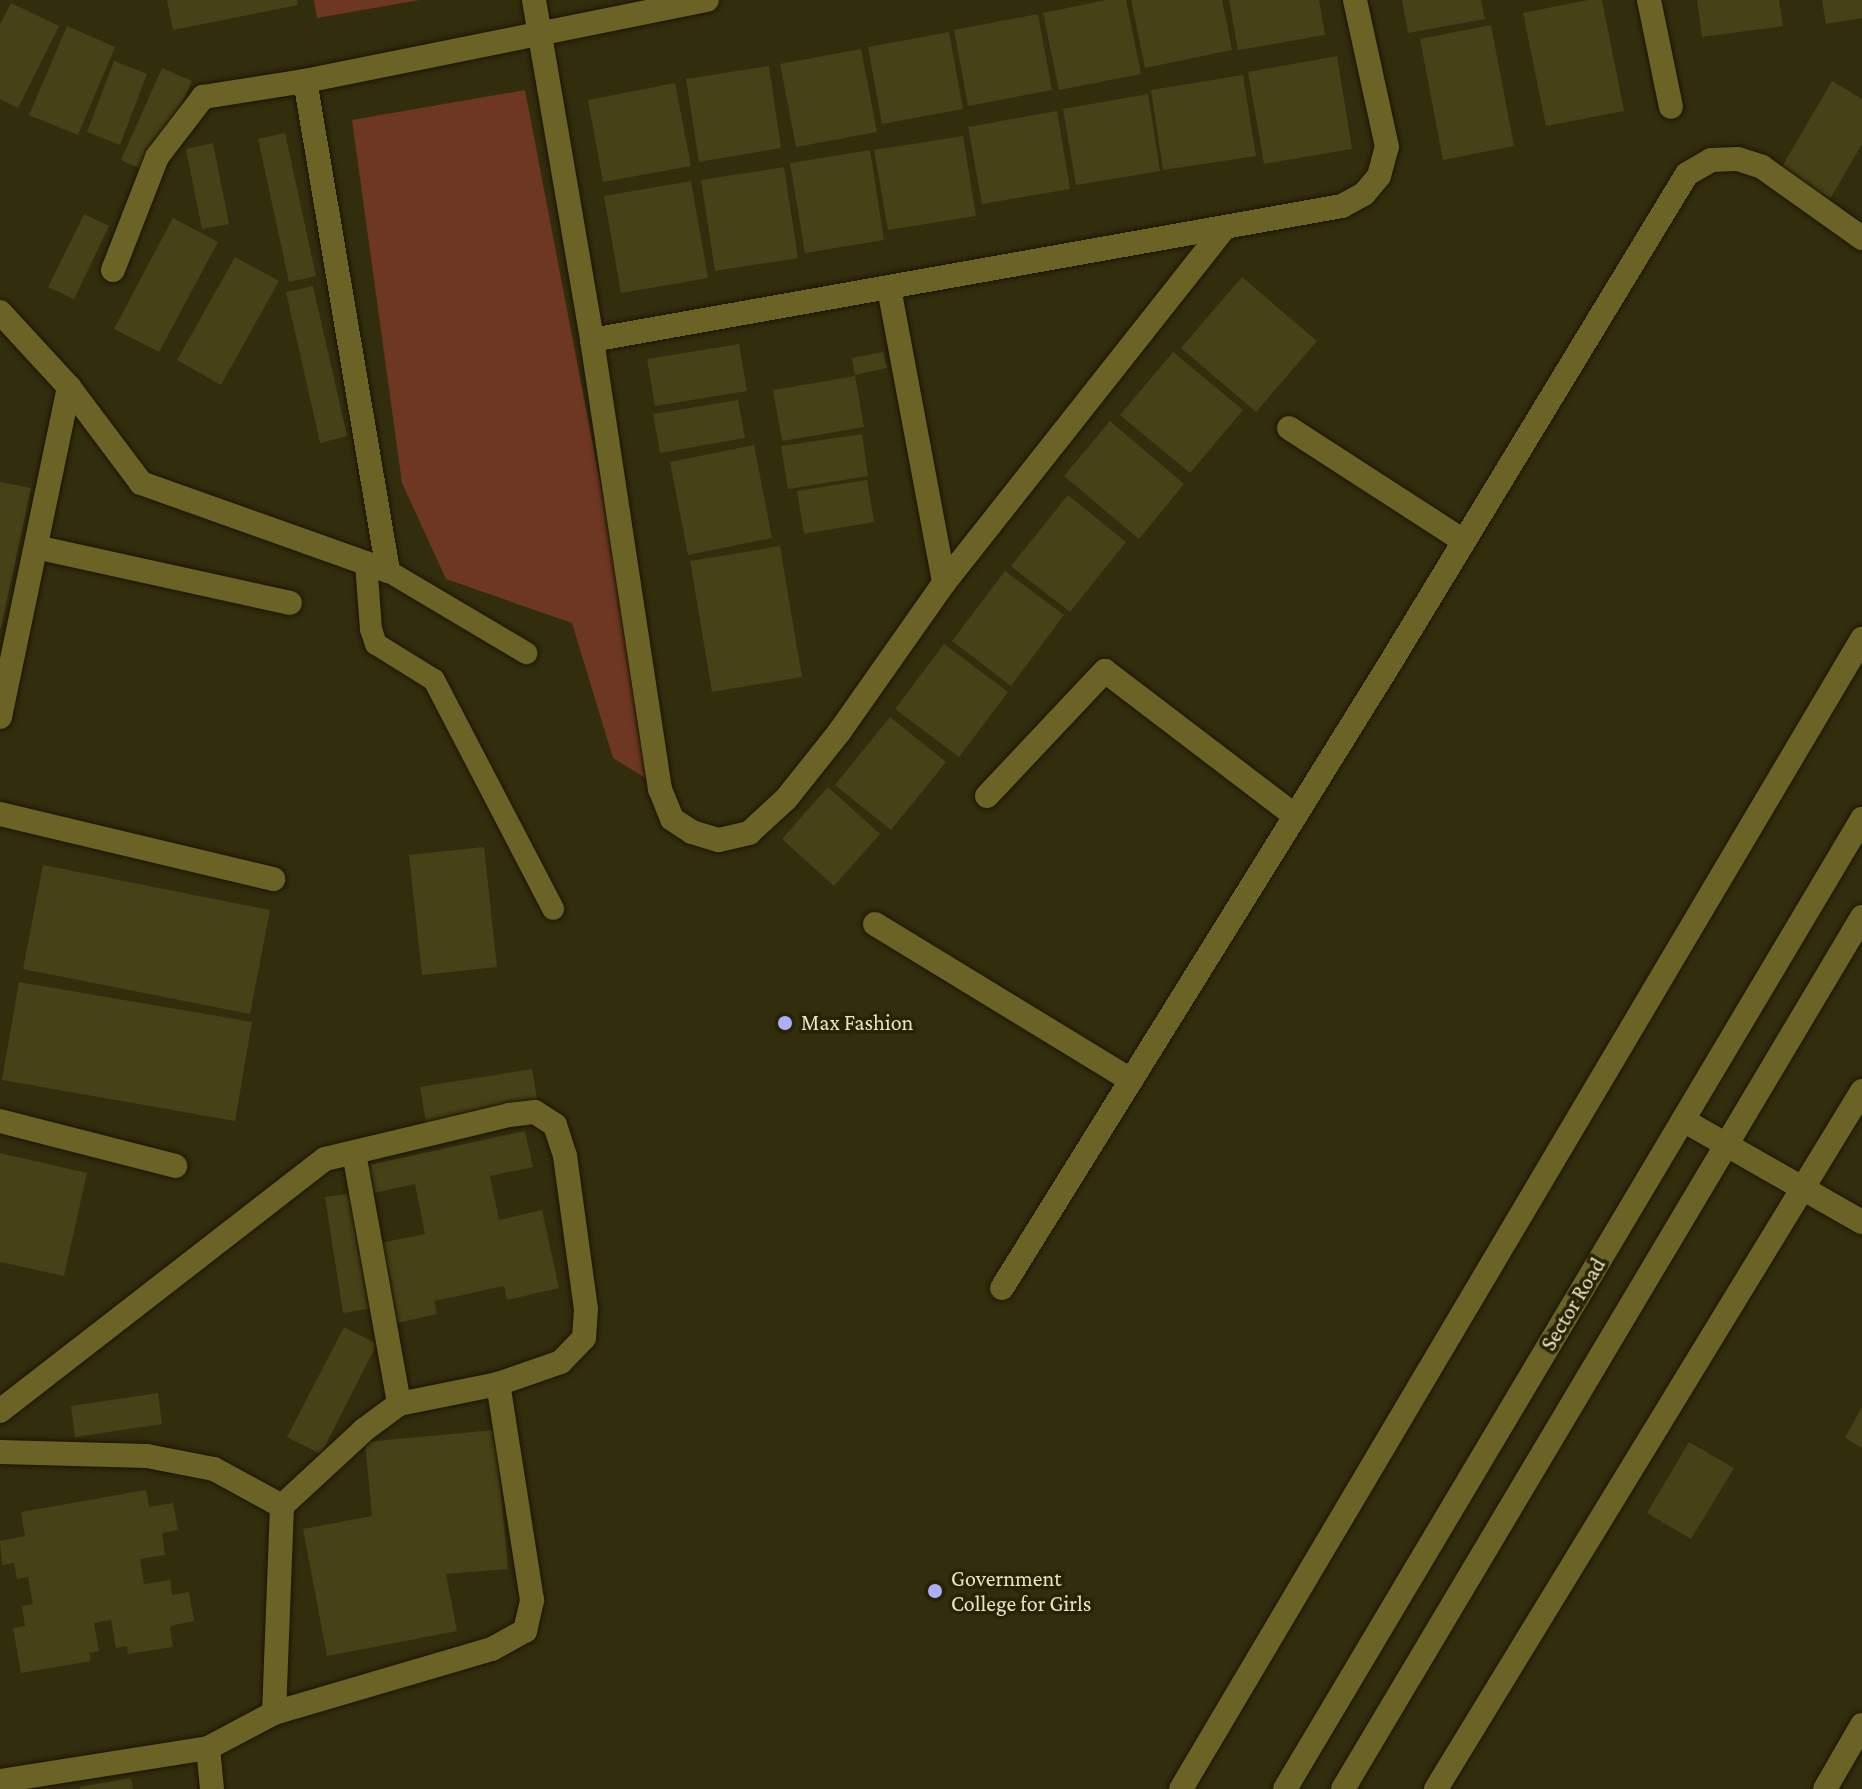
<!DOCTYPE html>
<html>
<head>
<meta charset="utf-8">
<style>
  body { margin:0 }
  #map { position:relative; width:1862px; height:1789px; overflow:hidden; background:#322d0d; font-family:"Crimson Pro",serif }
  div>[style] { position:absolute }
  .green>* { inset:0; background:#6d3722 }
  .building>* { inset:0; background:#474117 }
  .roads { filter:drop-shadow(0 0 2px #1a1500) drop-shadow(0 0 2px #1a1500) }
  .lane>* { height:22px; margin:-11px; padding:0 11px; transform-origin:11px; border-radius:11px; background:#6b6226 }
  .street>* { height:24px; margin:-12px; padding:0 12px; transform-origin:12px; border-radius:12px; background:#6b6226 }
  .secondary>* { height:24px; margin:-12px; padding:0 12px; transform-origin:12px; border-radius:12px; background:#6b6226 }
  .dots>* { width:22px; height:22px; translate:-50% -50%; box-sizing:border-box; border:4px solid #282303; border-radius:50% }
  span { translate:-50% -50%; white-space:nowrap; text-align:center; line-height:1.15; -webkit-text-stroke:7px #282303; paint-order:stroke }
  .poi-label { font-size:22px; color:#e8e4c5 }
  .left { translate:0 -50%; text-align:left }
  .street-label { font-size:22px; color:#e8e4c5 }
</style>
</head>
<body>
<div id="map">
  <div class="green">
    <div style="clip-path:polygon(314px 0,420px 0,317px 18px)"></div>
    <div style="clip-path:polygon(525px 90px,658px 786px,613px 758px,572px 623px,446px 579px,402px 483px,352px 120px)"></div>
  </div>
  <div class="building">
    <div style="clip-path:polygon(167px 0,297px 0,298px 5px,173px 30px)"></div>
    <div style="clip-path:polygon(1106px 0,1126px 0,1141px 74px,1059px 90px,1043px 13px)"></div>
    <div style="clip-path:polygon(1131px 0,1222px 0,1232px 50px,1145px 68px)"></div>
    <div style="clip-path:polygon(1229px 0,1319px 0,1325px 35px,1238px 50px)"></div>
    <div style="clip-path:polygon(1402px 0,1481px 0,1485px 19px,1408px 33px)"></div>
    <div style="clip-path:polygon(1588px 0,1602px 0,1624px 111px,1546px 126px,1523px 13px)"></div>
    <div style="clip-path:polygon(1697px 0,1779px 0,1783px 26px,1702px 37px)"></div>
    <div style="clip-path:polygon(1822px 0,1862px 0,1862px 18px,1826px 24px)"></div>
    <div style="clip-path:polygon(11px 3px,59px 26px,18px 108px,0 99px,0 25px)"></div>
    <div style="clip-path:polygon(1038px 14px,1052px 90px,968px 106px,954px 30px)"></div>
    <div style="clip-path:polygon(1491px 25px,1514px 146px,1443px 160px,1420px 39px)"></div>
    <div style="clip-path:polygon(67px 26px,115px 47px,78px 135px,29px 115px)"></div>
    <div style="clip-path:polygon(949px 32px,963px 109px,882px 124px,868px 47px)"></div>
    <div style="clip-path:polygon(861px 49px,877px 132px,796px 147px,780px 64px)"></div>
    <div style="clip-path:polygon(1337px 56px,1352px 149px,1264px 164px,1248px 72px)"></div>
    <div style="clip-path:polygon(114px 61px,147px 74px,120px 145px,87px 132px)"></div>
    <div style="clip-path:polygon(769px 66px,781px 148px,699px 162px,686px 79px)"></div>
    <div style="clip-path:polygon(162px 68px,192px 81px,150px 173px,121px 160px)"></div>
    <div style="clip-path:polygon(1243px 75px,1256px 156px,1163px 170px,1151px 90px)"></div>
    <div style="clip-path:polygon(1832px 81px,1862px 99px,1862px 144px,1830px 199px,1780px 170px)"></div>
    <div style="clip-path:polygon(675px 83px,691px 166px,603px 182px,588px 100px)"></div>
    <div style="clip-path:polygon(1148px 94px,1160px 171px,1076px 185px,1063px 109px)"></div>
    <div style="clip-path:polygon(1057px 111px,1070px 189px,982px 204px,968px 127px)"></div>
    <div style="clip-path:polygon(285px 133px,316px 276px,289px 282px,258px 139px)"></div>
    <div style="clip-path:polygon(963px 136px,976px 216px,888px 230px,874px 150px)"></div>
    <div style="clip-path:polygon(213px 143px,229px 224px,202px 229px,186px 149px)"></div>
    <div style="clip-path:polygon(870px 150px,884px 240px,805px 253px,790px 163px)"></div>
    <div style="clip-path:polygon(784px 167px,798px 258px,715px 271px,701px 180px)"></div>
    <div style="clip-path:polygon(691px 181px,708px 278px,621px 293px,604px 196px)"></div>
    <div style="clip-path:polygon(84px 214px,109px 226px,74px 299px,48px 287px)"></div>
    <div style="clip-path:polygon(173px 218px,218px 242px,159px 352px,114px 329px)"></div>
    <div style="clip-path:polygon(235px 257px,279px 281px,221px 385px,177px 360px)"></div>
    <div style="clip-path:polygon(1242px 277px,1317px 341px,1256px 412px,1181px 348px)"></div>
    <div style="clip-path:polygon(313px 286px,347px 436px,320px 443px,286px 292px)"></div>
    <div style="clip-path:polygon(739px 344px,747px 391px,655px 406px,647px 359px)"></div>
    <div style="clip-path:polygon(883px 352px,887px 368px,855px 375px,852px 358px)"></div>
    <div style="clip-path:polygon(1173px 352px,1243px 410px,1190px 473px,1120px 415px)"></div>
    <div style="clip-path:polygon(855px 376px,864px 427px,782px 441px,773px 390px)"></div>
    <div style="clip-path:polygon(738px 400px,745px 438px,660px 453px,653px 414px)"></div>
    <div style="clip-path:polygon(1110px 421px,1184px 484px,1139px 539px,1064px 476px)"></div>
    <div style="clip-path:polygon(862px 434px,868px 476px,788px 489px,781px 446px)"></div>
    <div style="clip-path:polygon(754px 445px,772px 538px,688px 555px,670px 462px)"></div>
    <div style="clip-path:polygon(867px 480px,874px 522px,804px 534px,797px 491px)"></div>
    <div style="clip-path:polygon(0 482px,31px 488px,1px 628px,0 628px)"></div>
    <div style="clip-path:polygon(1068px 495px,1126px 542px,1070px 612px,1011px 566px)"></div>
    <div style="clip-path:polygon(780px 546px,802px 677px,712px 692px,690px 561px)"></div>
    <div style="clip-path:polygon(1005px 571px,1064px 615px,1011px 686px,952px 641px)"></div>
    <div style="clip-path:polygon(944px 644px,1008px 692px,959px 757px,895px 709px)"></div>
    <div style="clip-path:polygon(890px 717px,946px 762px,891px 830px,835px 785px)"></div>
    <div style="clip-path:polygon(828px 787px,880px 834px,834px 886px,782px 839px)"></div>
    <div style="clip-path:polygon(484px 847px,497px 967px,422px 975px,409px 855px)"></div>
    <div style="clip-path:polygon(43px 865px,270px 910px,250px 1014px,23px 969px)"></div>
    <div style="clip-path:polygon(19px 982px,252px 1022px,235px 1121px,2px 1080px)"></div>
    <div style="clip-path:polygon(532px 1069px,538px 1105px,426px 1123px,420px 1087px)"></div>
    <div style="clip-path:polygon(525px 1131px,533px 1167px,490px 1176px,499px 1220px,542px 1210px,559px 1288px,507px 1300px,504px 1286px,434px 1301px,437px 1314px,397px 1323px,380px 1243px,425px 1234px,415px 1184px,369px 1194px,364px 1166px)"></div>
    <div style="clip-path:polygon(0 1153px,87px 1173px,64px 1276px,0 1262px)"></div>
    <div style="clip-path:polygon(355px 1193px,374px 1308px,343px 1313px,325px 1197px)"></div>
    <div style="clip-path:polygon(344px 1327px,377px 1344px,321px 1454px,287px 1437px)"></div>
    <div style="clip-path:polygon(158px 1393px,162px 1424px,75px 1437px,71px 1406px)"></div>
    <div style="clip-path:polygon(1862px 1407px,1862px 1448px,1845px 1438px)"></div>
    <div style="clip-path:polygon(495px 1430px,508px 1569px,446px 1574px,457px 1631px,327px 1656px,303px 1529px,372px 1516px,365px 1442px)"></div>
    <div style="clip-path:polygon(1689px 1442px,1734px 1468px,1691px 1539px,1647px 1513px)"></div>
    <div style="clip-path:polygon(146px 1490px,149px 1507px,173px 1503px,178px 1530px,162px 1533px,165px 1555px,140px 1559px,144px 1584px,170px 1580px,172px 1595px,189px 1592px,194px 1621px,170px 1626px,173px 1647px,128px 1654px,127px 1646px,116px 1648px,111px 1620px,94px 1623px,99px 1651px,89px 1653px,91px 1661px,21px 1673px,13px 1628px,25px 1626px,22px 1606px,33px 1604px,28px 1577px,17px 1579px,14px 1563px,2px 1565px,0 1541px,25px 1536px,21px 1512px)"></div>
    <div style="clip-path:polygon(131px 1778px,133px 1789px,80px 1789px,80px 1787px)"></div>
  </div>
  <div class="roads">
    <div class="lane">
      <div style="left:366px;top:563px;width:66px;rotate:85.7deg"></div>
      <div style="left:371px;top:629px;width:16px;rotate:72deg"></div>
      <div style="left:376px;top:644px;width:68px;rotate:31.8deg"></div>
      <div style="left:434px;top:680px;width:258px;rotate:62.5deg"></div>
      <div style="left:388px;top:571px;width:161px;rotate:30.7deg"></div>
    </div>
    <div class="street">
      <div style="left:534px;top:0;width:345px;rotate:80.3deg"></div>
      <div style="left:592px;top:340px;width:454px;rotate:81.4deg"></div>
      <div style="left:660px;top:789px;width:32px;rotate:68deg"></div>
      <div style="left:672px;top:819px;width:24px;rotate:33deg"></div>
      <div style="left:692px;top:832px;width:28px;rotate:17deg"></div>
      <div style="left:719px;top:840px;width:31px;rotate:-13deg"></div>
      <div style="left:749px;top:833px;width:50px;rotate:-42.6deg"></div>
      <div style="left:786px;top:799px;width:87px;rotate:-51.5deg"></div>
      <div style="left:840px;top:731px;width:181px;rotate:-54.9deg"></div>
      <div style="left:944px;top:583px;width:451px;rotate:-51.7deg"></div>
      <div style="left:1649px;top:0;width:109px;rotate:78.4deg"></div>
      <div style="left:113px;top:270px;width:121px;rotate:-68.7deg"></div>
      <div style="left:157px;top:157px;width:76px;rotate:-52.5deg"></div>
      <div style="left:203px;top:97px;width:103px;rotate:-8.9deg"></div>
      <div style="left:305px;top:81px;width:410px;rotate:-11.4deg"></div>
      <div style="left:889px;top:288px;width:300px;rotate:79.4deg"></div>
      <div style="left:0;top:312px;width:102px;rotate:47.4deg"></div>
      <div style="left:69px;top:387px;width:120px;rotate:53.1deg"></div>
      <div style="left:141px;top:483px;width:262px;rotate:19.6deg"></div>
      <div style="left:388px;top:571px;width:497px;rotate:-99.6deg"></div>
      <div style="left:592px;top:340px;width:762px;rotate:-10.13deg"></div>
      <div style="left:1342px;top:206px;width:25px;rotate:-29deg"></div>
      <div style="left:1364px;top:194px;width:23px;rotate:-50deg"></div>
      <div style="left:1379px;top:176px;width:30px;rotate:-75deg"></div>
      <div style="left:1387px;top:147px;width:150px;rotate:-102.3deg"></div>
      <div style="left:1289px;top:428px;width:208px;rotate:32.9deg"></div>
      <div style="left:36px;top:547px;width:260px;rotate:12.4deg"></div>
      <div style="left:0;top:717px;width:337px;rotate:-78.2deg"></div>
      <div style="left:987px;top:796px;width:172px;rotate:-46.7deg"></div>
      <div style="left:1105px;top:671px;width:239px;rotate:37.3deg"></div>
      <div style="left:0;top:814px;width:281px;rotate:13.4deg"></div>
      <div style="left:875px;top:924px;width:300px;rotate:31.4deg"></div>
      <div style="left:1683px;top:1120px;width:206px;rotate:29.7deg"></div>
      <div style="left:0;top:1121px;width:181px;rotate:14.4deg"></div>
      <div style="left:354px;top:1153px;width:255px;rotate:79.8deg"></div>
      <div style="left:1002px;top:1288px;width:733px;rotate:-58.15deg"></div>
      <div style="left:1389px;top:665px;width:574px;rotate:-58.75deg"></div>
      <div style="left:1687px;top:174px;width:28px;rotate:-30deg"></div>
      <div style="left:1711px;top:160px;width:27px;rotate:-2deg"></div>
      <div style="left:1738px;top:159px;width:25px;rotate:18deg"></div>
      <div style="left:1762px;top:167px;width:123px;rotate:35.4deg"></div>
      <div style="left:0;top:1411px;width:411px;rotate:-37.8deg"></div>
      <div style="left:325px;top:1159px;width:189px;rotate:-13.4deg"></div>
      <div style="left:509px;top:1115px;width:26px;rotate:-7deg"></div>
      <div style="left:535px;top:1112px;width:24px;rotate:33deg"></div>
      <div style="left:555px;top:1125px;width:33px;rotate:72deg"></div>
      <div style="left:565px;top:1156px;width:154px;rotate:82.2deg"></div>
      <div style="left:586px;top:1309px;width:29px;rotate:94deg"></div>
      <div style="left:584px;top:1338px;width:33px;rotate:134deg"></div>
      <div style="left:561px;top:1362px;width:67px;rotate:160.8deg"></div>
      <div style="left:498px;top:1384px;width:101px;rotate:168.6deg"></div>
      <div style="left:399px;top:1404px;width:44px;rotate:143.4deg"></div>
      <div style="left:364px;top:1430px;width:112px;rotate:137.2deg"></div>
      <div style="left:282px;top:1506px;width:207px;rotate:92.2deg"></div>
      <div style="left:0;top:1452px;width:147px;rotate:1.6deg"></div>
      <div style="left:147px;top:1456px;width:68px;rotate:11deg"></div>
      <div style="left:214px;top:1469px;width:77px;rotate:28.6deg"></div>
      <div style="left:208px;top:1748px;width:41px;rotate:84.4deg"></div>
      <div style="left:0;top:1781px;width:211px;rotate:-9deg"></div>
      <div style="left:208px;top:1748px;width:75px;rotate:-27.9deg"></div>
      <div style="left:274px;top:1713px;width:227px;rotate:-16.4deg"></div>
      <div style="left:492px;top:1649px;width:38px;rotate:-29deg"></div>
      <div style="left:525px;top:1631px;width:32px;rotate:-77deg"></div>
      <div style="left:532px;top:1600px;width:219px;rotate:-98.9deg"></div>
      <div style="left:1181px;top:1789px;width:1337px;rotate:-59.37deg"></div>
      <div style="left:1436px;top:1789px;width:818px;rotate:-58.6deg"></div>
      <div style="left:1825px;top:1789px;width:74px;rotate:-60deg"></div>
    </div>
    <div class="secondary">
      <div style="left:1285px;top:1789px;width:1129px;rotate:-59.25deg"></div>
      <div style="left:1343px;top:1789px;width:1015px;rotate:-59.24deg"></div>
    </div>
  </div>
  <div class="dots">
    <div style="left:785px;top:1023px;background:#aab0fb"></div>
    <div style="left:935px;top:1591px;background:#aab0fb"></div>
  </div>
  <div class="poi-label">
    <span class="left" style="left:801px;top:1023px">Max Fashion</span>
    <span class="left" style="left:951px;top:1591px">Government<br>College for Girls</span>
  </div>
  <div class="street-label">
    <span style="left:1573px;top:1304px;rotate:-59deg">Sector Road</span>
  </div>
</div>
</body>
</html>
